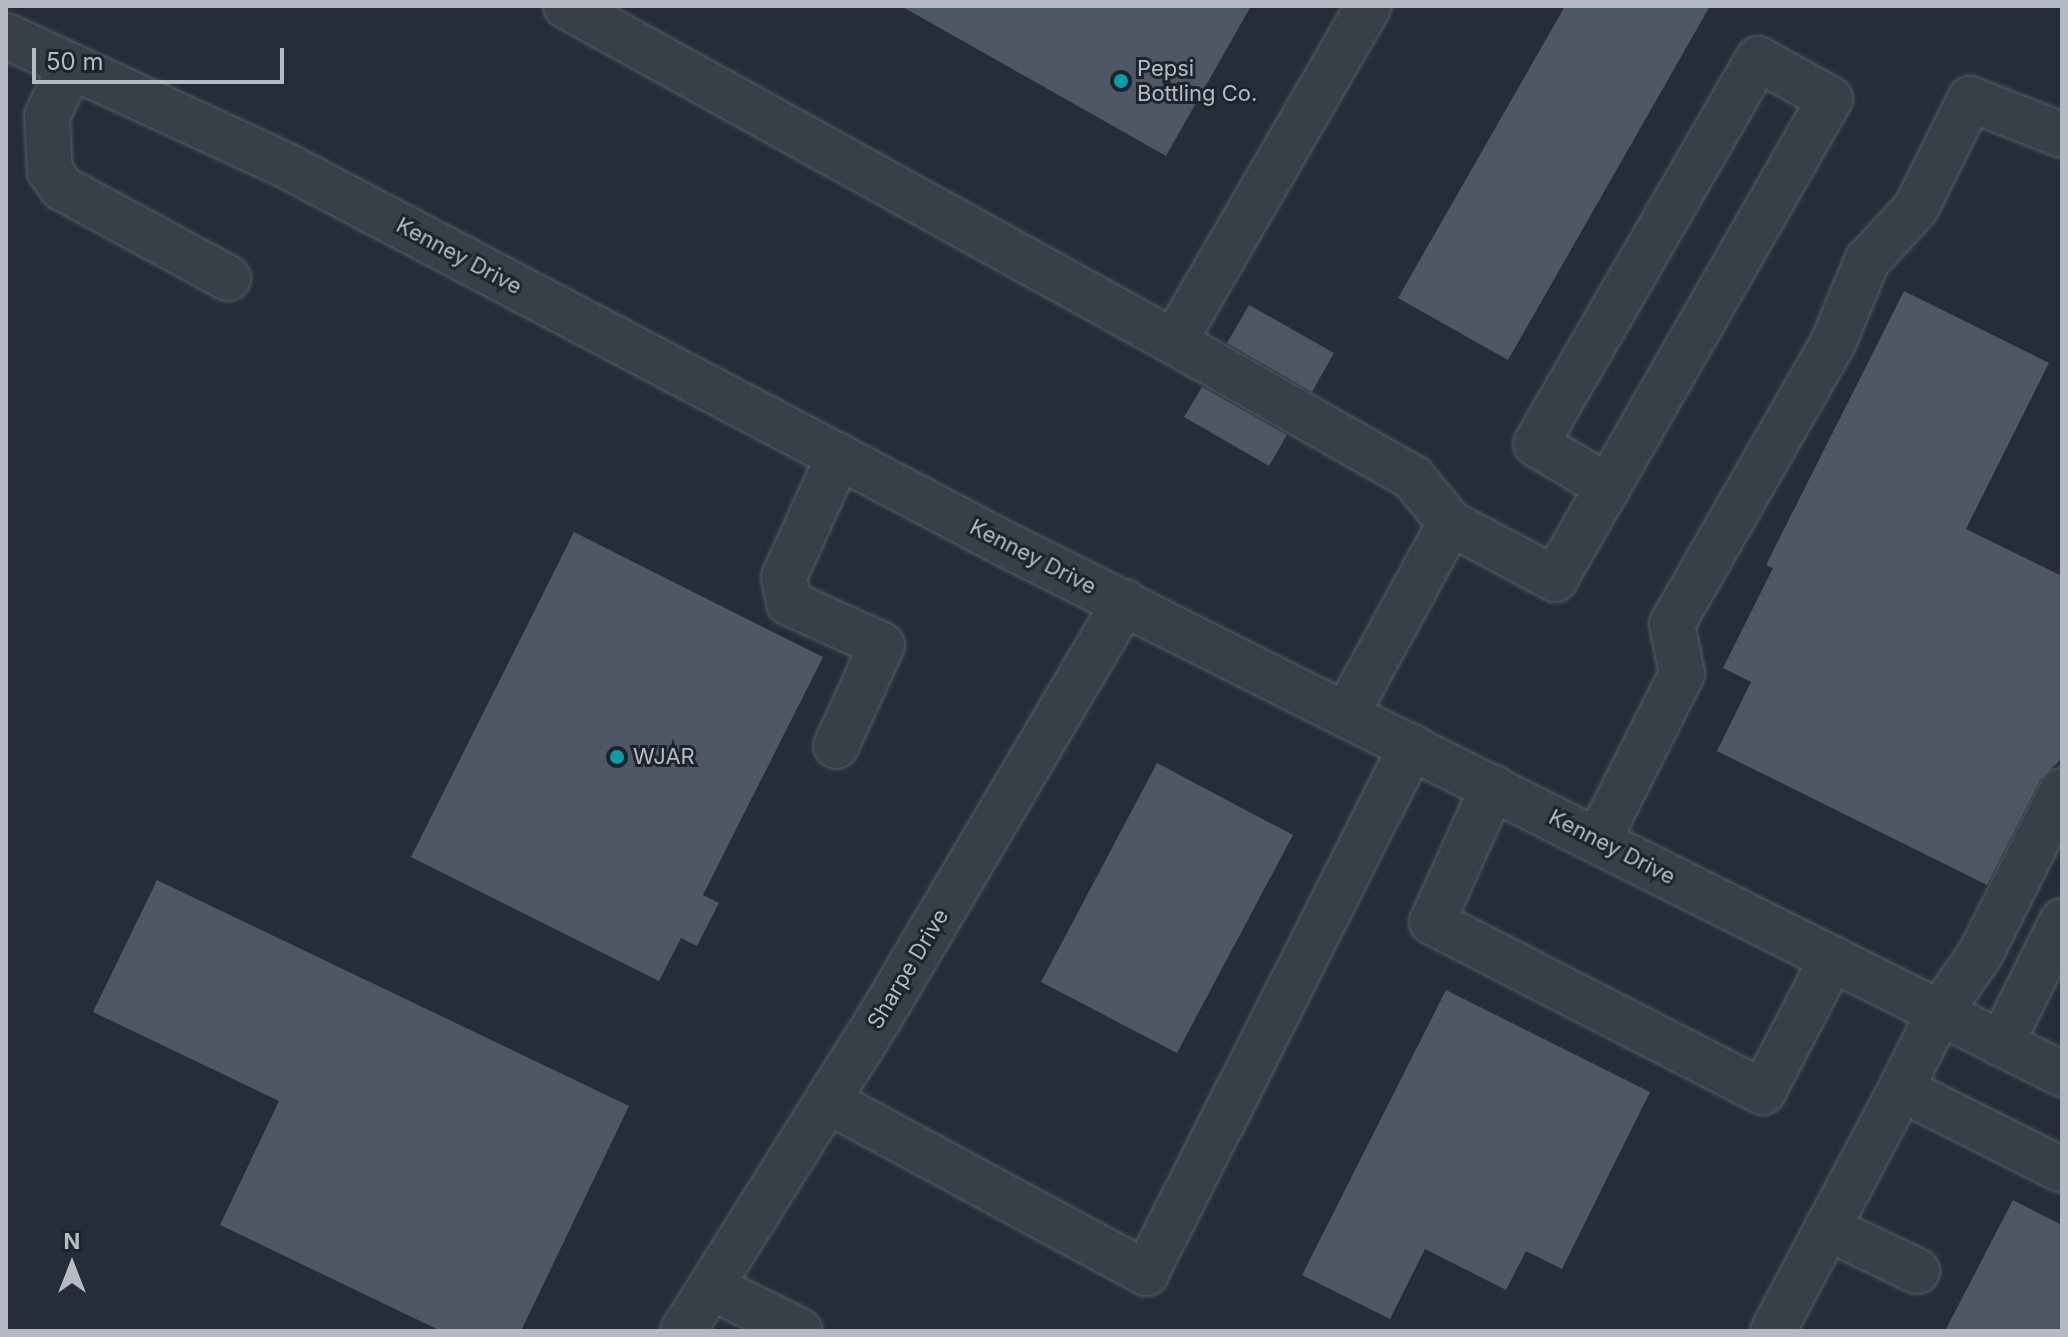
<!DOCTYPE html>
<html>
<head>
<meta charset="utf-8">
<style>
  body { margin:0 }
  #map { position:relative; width:2068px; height:1337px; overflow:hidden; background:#262d39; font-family:Inter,sans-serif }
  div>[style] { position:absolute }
  .building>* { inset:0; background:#4e5764 }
  .roads { filter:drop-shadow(0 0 2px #575d67) drop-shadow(0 0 2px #575d67) }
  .minor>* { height:44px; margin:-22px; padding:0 22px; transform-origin:22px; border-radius:22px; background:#393f49 }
  .dots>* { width:22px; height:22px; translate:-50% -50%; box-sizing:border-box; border:4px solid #1e242e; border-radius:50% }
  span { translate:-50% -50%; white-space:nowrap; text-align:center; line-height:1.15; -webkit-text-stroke:6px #1e242e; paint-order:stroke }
  .poi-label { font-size:22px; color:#b5bac5 }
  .left { translate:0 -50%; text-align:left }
  .street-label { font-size:22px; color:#b5bac5 }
  .frame { position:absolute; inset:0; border:8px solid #b5bac5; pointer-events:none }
  .north { position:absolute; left:32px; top:1225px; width:80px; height:80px; -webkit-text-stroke:6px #1e242e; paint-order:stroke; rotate:0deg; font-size:22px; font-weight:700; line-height:32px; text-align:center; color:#b5bac5 }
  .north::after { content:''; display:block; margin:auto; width:28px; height:36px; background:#b5bac5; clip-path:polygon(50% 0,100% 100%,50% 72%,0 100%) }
  .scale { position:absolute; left:32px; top:48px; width:252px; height:36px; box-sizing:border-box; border:4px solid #b5bac5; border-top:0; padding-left:10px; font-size:24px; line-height:28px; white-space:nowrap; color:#b5bac5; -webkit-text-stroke:6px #1e242e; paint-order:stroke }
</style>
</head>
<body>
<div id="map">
  <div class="building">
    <div style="clip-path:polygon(901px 6px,1251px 6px,1166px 156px)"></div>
    <div style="clip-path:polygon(1565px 6px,1710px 6px,1508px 360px,1398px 298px)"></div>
    <div style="clip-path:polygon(1904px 291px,2049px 363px,1966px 529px,2062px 576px,2062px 758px,2040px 780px,1987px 885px,1717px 751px,1751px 682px,1723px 668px,1773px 568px,1766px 565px)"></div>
    <div style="clip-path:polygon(1249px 305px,1334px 353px,1312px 392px,1227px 343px)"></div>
    <div style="clip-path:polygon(1202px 387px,1287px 435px,1269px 466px,1184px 417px)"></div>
    <div style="clip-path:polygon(574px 532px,823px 657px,703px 895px,719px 903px,697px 946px,681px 938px,659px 981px,411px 857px)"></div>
    <div style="clip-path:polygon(1157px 763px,1293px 835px,1177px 1053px,1041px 982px)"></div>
    <div style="clip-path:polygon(157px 880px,629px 1106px,521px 1331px,441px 1331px,220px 1225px,279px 1101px,93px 1012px)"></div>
    <div style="clip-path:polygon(1446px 990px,1650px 1092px,1562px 1269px,1526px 1251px,1506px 1290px,1425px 1249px,1390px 1319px,1302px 1275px)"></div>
    <div style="clip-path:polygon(2013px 1200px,2062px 1225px,2062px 1331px,1945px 1331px)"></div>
  </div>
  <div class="roads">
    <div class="minor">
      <div style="left:566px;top:6px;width:695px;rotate:28.93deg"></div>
      <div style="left:1174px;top:342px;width:388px;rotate:-59.9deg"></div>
      <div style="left:6px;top:36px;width:305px;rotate:24.8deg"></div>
      <div style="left:283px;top:164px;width:814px;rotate:27.76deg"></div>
      <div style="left:1003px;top:543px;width:1185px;rotate:26.63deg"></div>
      <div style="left:71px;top:66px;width:55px;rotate:115.6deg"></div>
      <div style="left:47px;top:116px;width:55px;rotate:86.9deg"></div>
      <div style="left:50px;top:171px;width:21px;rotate:55deg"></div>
      <div style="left:62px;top:188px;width:189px;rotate:28.5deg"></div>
      <div style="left:1174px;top:342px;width:275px;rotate:29.6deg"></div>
      <div style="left:1413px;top:478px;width:58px;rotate:50.6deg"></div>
      <div style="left:1347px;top:713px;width:216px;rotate:-61.5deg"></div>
      <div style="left:1450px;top:523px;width:119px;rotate:28.1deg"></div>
      <div style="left:1555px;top:579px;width:553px;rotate:-60.19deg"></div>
      <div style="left:1830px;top:99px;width:82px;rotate:-150.9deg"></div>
      <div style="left:1758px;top:59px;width:444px;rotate:120deg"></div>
      <div style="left:1536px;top:444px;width:84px;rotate:30.8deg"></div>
      <div style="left:836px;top:746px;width:111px;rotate:-65.5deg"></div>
      <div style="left:882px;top:645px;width:102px;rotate:-155.7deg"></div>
      <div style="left:789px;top:603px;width:26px;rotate:-101deg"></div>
      <div style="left:784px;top:577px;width:133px;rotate:-65.6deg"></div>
      <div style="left:1493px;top:787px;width:148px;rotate:114.3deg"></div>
      <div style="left:1432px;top:922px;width:372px;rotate:27.2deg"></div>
      <div style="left:1763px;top:1092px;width:150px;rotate:-62.6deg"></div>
      <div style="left:2062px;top:791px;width:181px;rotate:116.6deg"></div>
      <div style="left:1981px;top:953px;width:73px;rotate:125deg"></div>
      <div style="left:1939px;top:1013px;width:85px;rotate:116.6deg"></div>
      <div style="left:1901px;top:1089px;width:180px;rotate:26.7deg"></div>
      <div style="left:1598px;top:840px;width:186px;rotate:-63.2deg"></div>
      <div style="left:1682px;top:674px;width:51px;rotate:-101.3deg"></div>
      <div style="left:1672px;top:624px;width:324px;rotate:-60.2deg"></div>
      <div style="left:1833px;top:343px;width:89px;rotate:-67.5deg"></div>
      <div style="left:1867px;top:261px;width:72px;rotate:-47.2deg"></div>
      <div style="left:1916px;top:208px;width:122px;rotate:-63.6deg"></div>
      <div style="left:1970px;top:99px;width:99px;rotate:21.4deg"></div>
      <div style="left:2001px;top:1044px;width:137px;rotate:-63.6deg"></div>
      <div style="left:828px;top:1101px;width:362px;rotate:28.4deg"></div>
      <div style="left:1146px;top:1273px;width:590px;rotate:-63.22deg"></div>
      <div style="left:1827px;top:1228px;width:100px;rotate:25.5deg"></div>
      <div style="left:711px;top:1287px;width:99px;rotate:26.3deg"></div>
      <div style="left:683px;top:1331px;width:368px;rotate:-57.9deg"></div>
      <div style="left:879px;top:1019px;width:484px;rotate:-59.5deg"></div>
      <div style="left:1773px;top:1331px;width:274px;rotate:-62.1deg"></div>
    </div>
  </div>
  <div class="dots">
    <div style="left:1121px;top:81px;background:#0f9aa8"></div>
    <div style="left:617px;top:757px;background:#0f9aa8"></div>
  </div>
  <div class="poi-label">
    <span class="left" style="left:1137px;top:81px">Pepsi<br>Bottling Co.</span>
    <span class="left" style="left:633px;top:757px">WJAR</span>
  </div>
  <div class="street-label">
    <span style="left:459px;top:256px;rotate:28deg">Kenney Drive</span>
    <span style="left:1033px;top:557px;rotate:27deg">Kenney Drive</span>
    <span style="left:1612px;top:847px;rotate:27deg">Kenney Drive</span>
    <span style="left:908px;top:969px;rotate:-59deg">Sharpe Drive</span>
  </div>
  <div class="frame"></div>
  <div class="north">N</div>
  <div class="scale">50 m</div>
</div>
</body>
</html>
